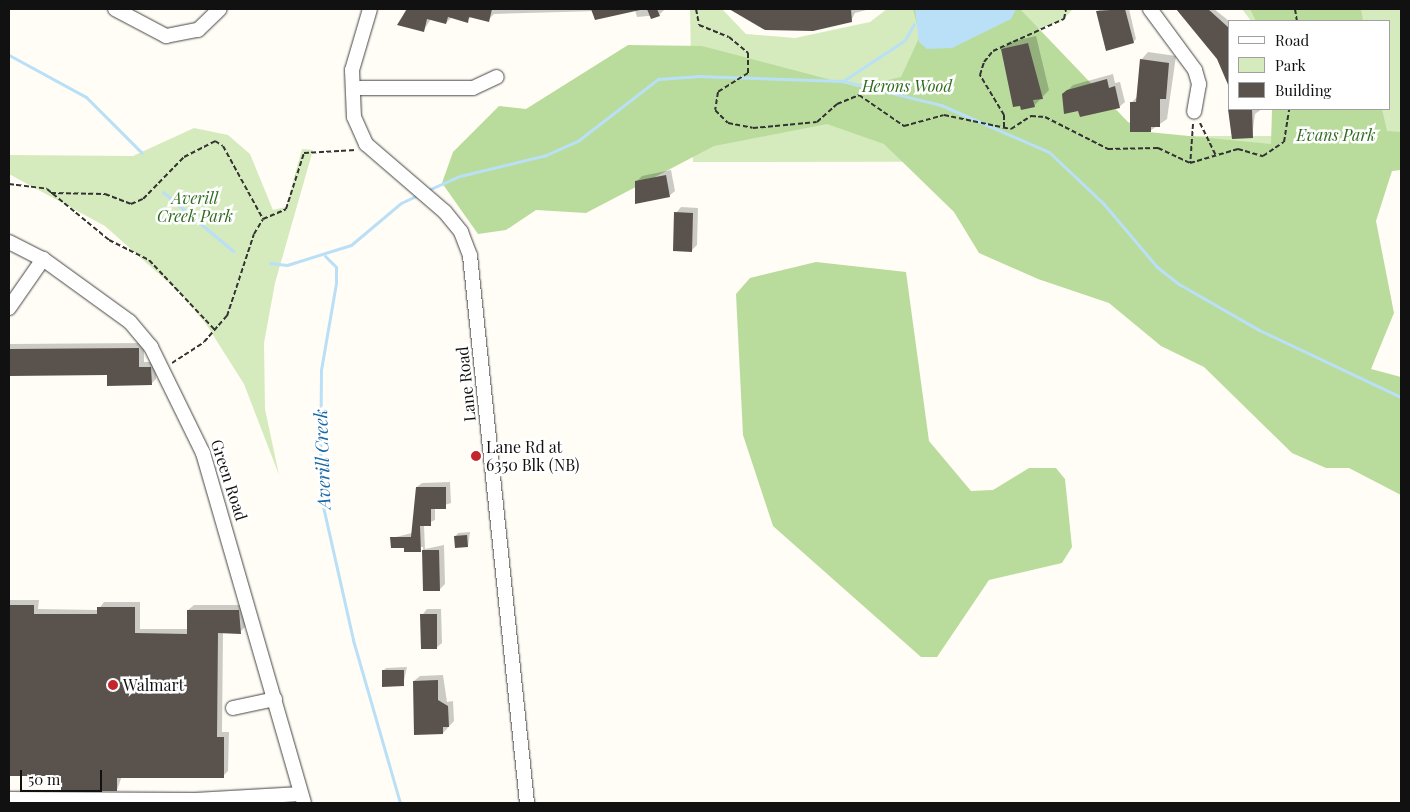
<!DOCTYPE html>
<html>
<head>
<meta charset="utf-8">
<style>
  body { margin:0 }
  #map { position:relative; width:1410px; height:812px; overflow:hidden; background:#fffdf5; font-family:"Playfair Display",serif }
  div>[style] { position:absolute }
  .green>* { inset:0; background:#d5ebbd }
  .forest>* { inset:0; background:#b9dc9c }
  .water>* { inset:0; background:#b9e0f7 }
  .shadow>* { inset:0; background:#0003 }
  .stream>* { height:3px; margin:-1.5px; padding:0 1.5px; transform-origin:1.5px; border-radius:1.5px; background:#b9e0f7 }
  .building>* { inset:0; background:#5a524d }
  .path>* { height:2px; margin-top:-1px; transform-origin:0; background:repeating-linear-gradient(90deg,#333 0 5px,transparent 0 7.5px) }
  .roads { filter:drop-shadow(0 0 1px #444) drop-shadow(0 0 1px #444) }
  .minor>* { height:14px; margin:-7px; padding:0 7px; transform-origin:7px; border-radius:7px; background:#fff }
  .dots>* { width:14px; height:14px; translate:-50% -50%; box-sizing:border-box; border:2px solid #fff; border-radius:50% }
  span { translate:-50% -50%; white-space:nowrap; text-align:center; line-height:1.15; -webkit-text-stroke:5px #fff; paint-order:stroke }
  .park-label { font-size:16px; color:#2f6b1f; font-style:italic }
  .street-label { font-size:16px; color:#111 }
  .poi-label { font-size:16px; color:#111 }
  .left { translate:0 -50%; text-align:left }
  .water-label { font-size:18px; color:#1768a6; font-style:italic }
  .frame { position:absolute; inset:0; border:10px solid #111; pointer-events:none }
  .legend { position:absolute; left:1228px; top:20px; width:162px; height:90px; box-sizing:border-box; background:#fff; border:1px solid #a0a0a0; margin:0; padding:6px 9px; list-style:none; font-size:15px; color:#111 }
  .legend li { display:flex; align-items:center; gap:10px; height:25px }
  .legend b { width:25px; border:1px solid #a0a0a0 }
  .scale { position:absolute; left:20px; top:770px; width:82px; height:22px; box-sizing:border-box; border:2px solid #111; border-top:0; padding-left:6px; font-size:15px; line-height:18px; white-space:nowrap; color:#111; -webkit-text-stroke:4px #fff; paint-order:stroke }
</style>
</head>
<body>
<div id="map">
  <div class="green">
    <div style="clip-path:polygon(690px 9px,722px 9px,746px 34px,795px 38px,870px 22px,887px 9px,1073px 9px,1062px 21px,996px 44px,1095px 136px,1281px 136px,1277px 109px,1389px 109px,1389px 21px,1251px 21px,1242px 9px,1401px 9px,1401px 161px,693px 162px)"></div>
    <div style="clip-path:polygon(194px 128px,228px 135px,250px 154px,273px 210px,286px 207px,302px 149px,313px 150px,275px 283px,264px 343px,265px 409px,279px 475px,244px 384px,206px 324px,179px 292px,105px 226px,9px 174px,9px 155px,133px 156px)"></div>
  </div>
  <div class="forest">
    <div style="clip-path:polygon(913px 9px,1020px 9px,1128px 122px,1148px 132px,1271px 144px,1272px 109px,1382px 109px,1387px 131px,1401px 132px,1401px 170px,1392px 171px,1376px 221px,1394px 313px,1371px 369px,1401px 377px,1401px 495px,1349px 468px,1326px 468px,1292px 453px,1204px 367px,1161px 346px,1109px 303px,1038px 279px,979px 253px,954px 212px,884px 144px,827px 124px,714px 146px,586px 213px,536px 210px,506px 230px,478px 234px,442px 183px,453px 152px,499px 106px,526px 109px,628px 45px,702px 46px,858px 87px,901px 77px,920px 36px)"></div>
    <div style="clip-path:polygon(1250px 9px,1361px 9px,1363px 21px,1256px 21px)"></div>
    <div style="clip-path:polygon(816px 262px,906px 272px,929px 441px,971px 491px,993px 490px,1029px 468px,1056px 468px,1065px 479px,1072px 547px,1062px 563px,989px 580px,937px 657px,921px 657px,773px 526px,743px 435px,736px 294px,750px 278px)"></div>
  </div>
  <div class="water">
    <div style="clip-path:polygon(915px 9px,1016px 9px,1011px 19px,952px 48px,927px 49px,919px 42px)"></div>
  </div>
  <div class="shadow">
    <div style="clip-path:polygon(406px 9px,665px 9px,659px 15px,637px 17px,635px 10px,494px 14px,488px 20px,472px 16px,467px 21px,452px 17px,446px 23px,431px 19px,423px 31px,399px 24px)"></div>
    <div style="clip-path:polygon(736px 9px,870px 9px,855px 13px,851px 21px)"></div>
    <div style="clip-path:polygon(1100px 9px,1129px 9px,1136px 39px,1133px 42px,1098px 11px)"></div>
    <div style="clip-path:polygon(1178px 9px,1214px 9px,1229px 21px,1229px 73px)"></div>
    <div style="clip-path:polygon(1036px 36px,1049px 90px,1034px 106px,1002px 49px,1009px 42px)"></div>
    <div style="clip-path:polygon(1148px 52px,1176px 56px,1167px 119px,1150px 131px,1132px 102px,1138px 96px,1141px 60px)"></div>
    <div style="clip-path:polygon(1113px 74px,1115px 83px,1120px 82px,1125px 102px,1119px 107px,1079px 110px,1063px 95px,1073px 85px)"></div>
    <div style="clip-path:polygon(1230px 109px,1262px 109px,1255px 114px,1252px 137px,1233px 137px)"></div>
    <div style="clip-path:polygon(671px 170px,675px 191px,669px 196px,636px 182px,642px 176px)"></div>
    <div style="clip-path:polygon(681px 207px,698px 208px,697px 245px,692px 250px,676px 213px)"></div>
    <div style="clip-path:polygon(144px 343px,144px 362px,156px 362px,156px 379px,151px 384px,108px 374px,9px 374px,9px 344px)"></div>
    <div style="clip-path:polygon(450px 482px,451px 503px,435px 508px,435px 520px,424px 525px,425px 549px,444px 545px,445px 584px,440px 589px,425px 590px,423px 547px,392px 547px,392px 538px,412px 533px,417px 487px,422px 483px)"></div>
    <div style="clip-path:polygon(470px 532px,468px 546px,455px 537px,458px 533px)"></div>
    <div style="clip-path:polygon(9px 600px,39px 600px,38px 609px,98px 610px,104px 602px,140px 602px,140px 629px,188px 629px,188px 610px,194px 605px,244px 605px,245px 627px,240px 632px,223px 632px,222px 732px,229px 732px,228px 771px,223px 776px,122px 776px,117px 790px,63px 774px,9px 775px)"></div>
    <div style="clip-path:polygon(427px 609px,441px 609px,442px 643px,436px 648px,422px 615px)"></div>
    <div style="clip-path:polygon(407px 667px,403px 685px,383px 671px,386px 668px)"></div>
    <div style="clip-path:polygon(443px 675px,447px 702px,453px 701px,454px 721px,443px 733px,414px 681px,420px 676px)"></div>
  </div>
  <div class="stream">
    <div style="left:9px;top:55px;width:88px;rotate:28.6deg"></div>
    <div style="left:86px;top:97px;width:79px;rotate:45deg"></div>
    <div style="left:843px;top:81px;width:74px;rotate:-33.5deg"></div>
    <div style="left:905px;top:40px;width:18px;rotate:-61deg"></div>
    <div style="left:426px;top:191px;width:37px;rotate:-24deg"></div>
    <div style="left:460px;top:176px;width:89px;rotate:-13.7deg"></div>
    <div style="left:546px;top:155px;width:36px;rotate:-24deg"></div>
    <div style="left:579px;top:140px;width:100px;rotate:-37.7deg"></div>
    <div style="left:658px;top:79px;width:39px;rotate:-4deg"></div>
    <div style="left:697px;top:76px;width:146px;rotate:2deg"></div>
    <div style="left:843px;top:81px;width:101px;rotate:13.8deg"></div>
    <div style="left:941px;top:105px;width:118px;rotate:23.5deg"></div>
    <div style="left:1049px;top:152px;width:74px;rotate:43.4deg"></div>
    <div style="left:1103px;top:203px;width:84px;rotate:49.8deg"></div>
    <div style="left:1157px;top:267px;width:28px;rotate:38deg"></div>
    <div style="left:1179px;top:284px;width:92px;rotate:29.9deg"></div>
    <div style="left:1259px;top:330px;width:157px;rotate:25.3deg"></div>
    <div style="left:163px;top:192px;width:92px;rotate:40.1deg"></div>
    <div style="left:325px;top:256px;width:16px;rotate:45deg"></div>
    <div style="left:336px;top:267px;width:16px;rotate:90deg"></div>
    <div style="left:336px;top:283px;width:88px;rotate:99.8deg"></div>
    <div style="left:321px;top:370px;width:123px;rotate:90.5deg"></div>
    <div style="left:320px;top:493px;width:151px;rotate:77.3deg"></div>
    <div style="left:353px;top:640px;width:170px;rotate:73.9deg"></div>
    <div style="left:270px;top:263px;width:17px;rotate:7deg"></div>
    <div style="left:287px;top:265px;width:67px;rotate:-17.4deg"></div>
    <div style="left:351px;top:245px;width:65px;rotate:-40deg"></div>
    <div style="left:401px;top:203px;width:19px;rotate:-25deg"></div>
  </div>
  <div class="building">
    <div style="clip-path:polygon(407px 9px,492px 9px,489px 22px,469px 17px,468px 23px,448px 17px,446px 24px,427px 19px,424px 32px,397px 25px)"></div>
    <div style="clip-path:polygon(591px 9px,640px 9px,640px 10px,595px 20px)"></div>
    <div style="clip-path:polygon(647px 9px,657px 9px,660px 16px,651px 19px)"></div>
    <div style="clip-path:polygon(729px 9px,851px 9px,852px 22px,813px 31px,765px 30px)"></div>
    <div style="clip-path:polygon(1125px 9px,1134px 43px,1106px 51px,1096px 11px)"></div>
    <div style="clip-path:polygon(1176px 9px,1208px 9px,1229px 28px,1229px 87px,1217px 59px)"></div>
    <div style="clip-path:polygon(1028px 43px,1043px 99px,1033px 100px,1035px 107px,1021px 110px,1020px 106px,1013px 107px,1001px 49px)"></div>
    <div style="clip-path:polygon(1140px 59px,1169px 63px,1166px 99px,1160px 99px,1160px 127px,1151px 127px,1151px 132px,1130px 132px,1130px 102px,1136px 102px)"></div>
    <div style="clip-path:polygon(1107px 79px,1109px 88px,1115px 86px,1120px 108px,1080px 117px,1078px 111px,1064px 114px,1062px 94px,1067px 90px)"></div>
    <div style="clip-path:polygon(1228px 109px,1252px 109px,1253px 138px,1232px 139px)"></div>
    <div style="clip-path:polygon(666px 175px,670px 197px,635px 204px,635px 181px)"></div>
    <div style="clip-path:polygon(674px 212px,693px 213px,692px 252px,673px 251px)"></div>
    <div style="clip-path:polygon(139px 348px,139px 367px,151px 367px,152px 385px,107px 386px,107px 375px,9px 376px,9px 349px)"></div>
    <div style="clip-path:polygon(416px 487px,446px 487px,446px 509px,431px 509px,431px 526px,420px 526px,421px 552px,404px 552px,404px 548px,391px 548px,390px 537px,411px 537px)"></div>
    <div style="clip-path:polygon(467px 535px,468px 547px,455px 548px,454px 536px)"></div>
    <div style="clip-path:polygon(422px 550px,439px 550px,440px 591px,423px 591px)"></div>
    <div style="clip-path:polygon(9px 605px,34px 605px,34px 614px,97px 614px,97px 607px,135px 607px,135px 633px,187px 634px,187px 610px,239px 610px,241px 634px,218px 633px,217px 737px,224px 737px,224px 778px,117px 778px,117px 791px,61px 791px,61px 776px,9px 776px)"></div>
    <div style="clip-path:polygon(420px 614px,437px 614px,437px 649px,421px 649px)"></div>
    <div style="clip-path:polygon(382px 670px,404px 670px,404px 686px,382px 687px)"></div>
    <div style="clip-path:polygon(438px 680px,438px 700px,448px 706px,449px 727px,443px 727px,443px 734px,414px 735px,413px 681px)"></div>
  </div>
  <div class="path">
    <div style="left:696px;top:9px;width:16px;rotate:79deg"></div>
    <div style="left:699px;top:25px;width:32px;rotate:22deg"></div>
    <div style="left:729px;top:37px;width:25px;rotate:40deg"></div>
    <div style="left:748px;top:53px;width:20px;rotate:90deg"></div>
    <div style="left:748px;top:73px;width:36px;rotate:148deg"></div>
    <div style="left:718px;top:92px;width:18px;rotate:99deg"></div>
    <div style="left:715px;top:110px;width:18px;rotate:45deg"></div>
    <div style="left:728px;top:123px;width:25px;rotate:11deg"></div>
    <div style="left:753px;top:128px;width:64px;rotate:-5.4deg"></div>
    <div style="left:817px;top:122px;width:27px;rotate:-42deg"></div>
    <div style="left:837px;top:104px;width:24px;rotate:-22deg"></div>
    <div style="left:859px;top:95px;width:55px;rotate:34.6deg"></div>
    <div style="left:904px;top:126px;width:41px;rotate:-15.4deg"></div>
    <div style="left:944px;top:115px;width:68px;rotate:11.8deg"></div>
    <div style="left:1011px;top:129px;width:24px;rotate:-33deg"></div>
    <div style="left:1031px;top:116px;width:14px;rotate:4deg"></div>
    <div style="left:1045px;top:117px;width:71px;rotate:26.9deg"></div>
    <div style="left:1108px;top:149px;width:50px;rotate:-1.1deg"></div>
    <div style="left:1158px;top:148px;width:35px;rotate:25deg"></div>
    <div style="left:1295px;top:9px;width:12px;rotate:81deg"></div>
    <div style="left:1200px;top:123px;width:37px;rotate:64deg"></div>
    <div style="left:1193px;top:124px;width:39px;rotate:94deg"></div>
    <div style="left:1190px;top:163px;width:50px;rotate:-16.3deg"></div>
    <div style="left:1238px;top:149px;width:26px;rotate:16deg"></div>
    <div style="left:1263px;top:156px;width:25px;rotate:-34deg"></div>
    <div style="left:1284px;top:142px;width:33px;rotate:-81deg"></div>
    <div style="left:1004px;top:127px;width:12px;rotate:-90deg"></div>
    <div style="left:1004px;top:115px;width:47px;rotate:-121deg"></div>
    <div style="left:980px;top:75px;width:14px;rotate:-73deg"></div>
    <div style="left:984px;top:62px;width:14px;rotate:-51deg"></div>
    <div style="left:993px;top:51px;width:78px;rotate:-24.3deg"></div>
    <div style="left:1064px;top:19px;width:10px;rotate:-79deg"></div>
    <div style="left:9px;top:184px;width:38px;rotate:7deg"></div>
    <div style="left:47px;top:189px;width:80px;rotate:39.4deg"></div>
    <div style="left:109px;top:240px;width:45px;rotate:26.6deg"></div>
    <div style="left:149px;top:260px;width:96px;rotate:46.7deg"></div>
    <div style="left:51px;top:193px;width:54px;rotate:1.1deg"></div>
    <div style="left:105px;top:194px;width:28px;rotate:21deg"></div>
    <div style="left:131px;top:204px;width:13px;rotate:-23deg"></div>
    <div style="left:143px;top:199px;width:59px;rotate:-45.7deg"></div>
    <div style="left:184px;top:157px;width:35px;rotate:-27deg"></div>
    <div style="left:215px;top:141px;width:9px;rotate:32deg"></div>
    <div style="left:223px;top:146px;width:83px;rotate:61.3deg"></div>
    <div style="left:172px;top:363px;width:38px;rotate:-33deg"></div>
    <div style="left:204px;top:342px;width:35px;rotate:-49deg"></div>
    <div style="left:227px;top:316px;width:86px;rotate:-71.8deg"></div>
    <div style="left:254px;top:234px;width:17px;rotate:-59deg"></div>
    <div style="left:263px;top:219px;width:25px;rotate:-23deg"></div>
    <div style="left:286px;top:209px;width:59px;rotate:-72.2deg"></div>
    <div style="left:304px;top:153px;width:52px;rotate:-3.3deg"></div>
  </div>
  <div class="roads">
    <div class="minor">
      <div style="left:115px;top:9px;width:58px;rotate:27.9deg"></div>
      <div style="left:166px;top:36px;width:33px;rotate:-11deg"></div>
      <div style="left:198px;top:30px;width:30px;rotate:-44deg"></div>
      <div style="left:370px;top:9px;width:64px;rotate:106.4deg"></div>
      <div style="left:352px;top:70px;width:47px;rotate:87.6deg"></div>
      <div style="left:354px;top:117px;width:30px;rotate:66deg"></div>
      <div style="left:366px;top:144px;width:104px;rotate:40.7deg"></div>
      <div style="left:445px;top:212px;width:26px;rotate:51deg"></div>
      <div style="left:461px;top:232px;width:26px;rotate:69deg"></div>
      <div style="left:470px;top:256px;width:550px;rotate:84.05deg"></div>
      <div style="left:1150px;top:9px;width:76px;rotate:53.6deg"></div>
      <div style="left:1195px;top:70px;width:15px;rotate:74deg"></div>
      <div style="left:1199px;top:84px;width:28px;rotate:100deg"></div>
      <div style="left:353px;top:88px;width:120px"></div>
      <div style="left:473px;top:88px;width:26px;rotate:-25deg"></div>
      <div style="left:9px;top:242px;width:38px;rotate:27deg"></div>
      <div style="left:43px;top:259px;width:107px;rotate:35.9deg"></div>
      <div style="left:130px;top:322px;width:33px;rotate:50deg"></div>
      <div style="left:151px;top:347px;width:118px;rotate:63.9deg"></div>
      <div style="left:203px;top:453px;width:364px;rotate:73.9deg"></div>
      <div style="left:9px;top:308px;width:60px;rotate:-55.2deg"></div>
      <div style="left:233px;top:708px;width:43px;rotate:-12.1deg"></div>
      <div style="left:9px;top:799px;width:186px;rotate:0.3deg"></div>
      <div style="left:195px;top:800px;width:106px;rotate:-3.2deg"></div>
    </div>
  </div>
  <div class="dots">
    <div style="left:476px;top:456px;background:#c4262e"></div>
    <div style="left:113px;top:685px;background:#c4262e"></div>
  </div>
  <div class="park-label">
    <span style="left:907px;top:86px">Herons Wood</span>
    <span style="left:1336px;top:135px">Evans Park</span>
    <span style="left:195px;top:207px">Averill<br>Creek Park</span>
  </div>
  <div class="street-label">
    <span style="left:466px;top:384px;rotate:-96deg">Lane Road</span>
    <span style="left:229px;top:480px;rotate:72deg">Green Road</span>
  </div>
  <div class="poi-label">
    <span class="left" style="left:486px;top:456px">Lane Rd at<br>6350 Blk (NB)</span>
    <span class="left" style="left:123px;top:685px">Walmart</span>
  </div>
  <div class="water-label">
    <span style="left:322px;top:459px;rotate:-92deg">Averill Creek</span>
  </div>
  <div class="frame"></div>
  <ul class="legend">
  <li><b style="height:6px;background:#fff"></b>Road</li>
  <li><b style="height:14px;background:#d5ebbd"></b>Park</li>
  <li><b style="height:14px;background:#5a524d"></b>Building</li>
  </ul>
  <div class="scale">50 m</div>
</div>
</body>
</html>
